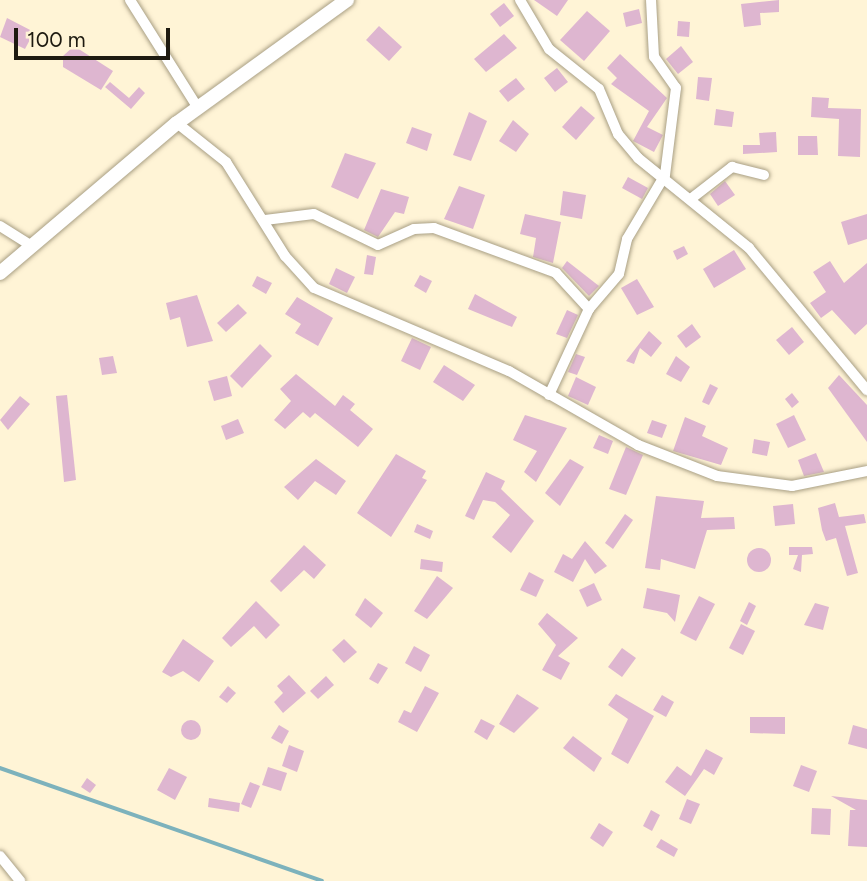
<!DOCTYPE html>
<html>
<head>
<meta charset="utf-8">
<style>
  body { margin:0 }
  #map { position:relative; width:867px; height:881px; overflow:hidden; background:#fff4d6; font-family:Figtree,sans-serif }
  div>[style] { position:absolute }
  .stream>* { height:3.5px; margin:-1.75px; padding:0 1.75px; transform-origin:1.75px; border-radius:1.75px; background:#7db2bc }
  .building>* { inset:0; background:#deb6d0 }
  .round { border-radius:50% }
  .roads { filter:drop-shadow(0 0 2px #a99f84) drop-shadow(0 0 2px #a99f84) }
  .street>* { height:10px; margin:-5px; padding:0 5px; transform-origin:5px; border-radius:5px; background:#fff }
  .secondary>* { height:14px; margin:-7px; padding:0 7px; transform-origin:7px; border-radius:7px; background:#fff }
  span { translate:-50% -50%; white-space:nowrap; text-align:center; line-height:1.15; -webkit-text-stroke:6px #fff4d6; paint-order:stroke }
  .scale { position:absolute; left:14px; top:28px; width:156px; height:32px; box-sizing:border-box; border:4px solid #1e1a10; border-top:0; padding-left:9px; font-size:21px; line-height:24px; white-space:nowrap; color:#1e1a10; -webkit-text-stroke:5px #fff4d6; paint-order:stroke }
</style>
</head>
<body>
<div id="map">
  <div class="stream">
    <div style="left:0;top:768px;width:341px;rotate:19.3deg"></div>
  </div>
  <div class="building">
    <div style="clip-path:polygon(534px 0,568px 0,557px 16px)"></div>
    <div style="clip-path:polygon(779px 0,779px 12px,760px 13px,761px 25px,744px 27px,741px 4px)"></div>
    <div style="clip-path:polygon(504px 3px,514px 16px,500px 27px,490px 14px)"></div>
    <div style="clip-path:polygon(639px 9px,642px 23px,626px 27px,623px 13px)"></div>
    <div style="clip-path:polygon(587px 11px,610px 31px,584px 61px,560px 40px)"></div>
    <div style="clip-path:polygon(7px 18px,34px 32px,25px 49px,0 37px)"></div>
    <div style="clip-path:polygon(678px 21px,690px 22px,689px 37px,677px 36px)"></div>
    <div style="clip-path:polygon(379px 26px,402px 47px,389px 61px,366px 40px)"></div>
    <div style="clip-path:polygon(504px 34px,517px 48px,486px 72px,474px 59px)"></div>
    <div style="clip-path:polygon(74px 46px,113px 71px,101px 90px,63px 67px,63px 56px)"></div>
    <div style="clip-path:polygon(681px 46px,693px 62px,678px 74px,666px 59px)"></div>
    <div style="clip-path:polygon(620px 54px,667px 98px,647px 127px,663px 135px,654px 152px,633px 141px,649px 111px,611px 84px,617px 78px,607px 68px)"></div>
    <div style="clip-path:polygon(557px 68px,568px 82px,555px 92px,544px 78px)"></div>
    <div style="clip-path:polygon(698px 77px,712px 78px,709px 101px,696px 99px)"></div>
    <div style="clip-path:polygon(516px 78px,525px 89px,508px 102px,499px 91px)"></div>
    <div style="clip-path:polygon(110px 82px,129px 98px,139px 87px,145px 93px,131px 109px,105px 87px)"></div>
    <div style="clip-path:polygon(812px 97px,829px 98px,828px 108px,861px 109px,860px 157px,838px 156px,839px 119px,811px 117px)"></div>
    <div style="clip-path:polygon(581px 106px,595px 118px,576px 140px,562px 127px)"></div>
    <div style="clip-path:polygon(716px 109px,734px 112px,732px 127px,714px 125px)"></div>
    <div style="clip-path:polygon(469px 112px,487px 121px,471px 161px,453px 155px)"></div>
    <div style="clip-path:polygon(513px 120px,529px 134px,516px 152px,499px 141px)"></div>
    <div style="clip-path:polygon(412px 127px,432px 134px,427px 151px,406px 143px)"></div>
    <div style="clip-path:polygon(776px 132px,777px 152px,743px 154px,743px 145px,760px 145px,759px 133px)"></div>
    <div style="clip-path:polygon(798px 136px,817px 136px,818px 155px,798px 155px)"></div>
    <div style="clip-path:polygon(345px 153px,376px 163px,358px 199px,331px 187px)"></div>
    <div style="clip-path:polygon(628px 177px,648px 188px,642px 199px,622px 188px)"></div>
    <div style="clip-path:polygon(725px 181px,735px 195px,718px 206px,710px 194px)"></div>
    <div style="clip-path:polygon(459px 186px,485px 195px,473px 229px,444px 219px)"></div>
    <div style="clip-path:polygon(381px 189px,409px 197px,404px 214px,395px 212px,378px 237px,364px 230px)"></div>
    <div style="clip-path:polygon(563px 191px,586px 195px,582px 219px,560px 215px)"></div>
    <div style="clip-path:polygon(525px 214px,561px 222px,553px 263px,533px 257px,536px 238px,520px 234px)"></div>
    <div style="clip-path:polygon(867px 214px,867px 239px,848px 245px,841px 222px)"></div>
    <div style="clip-path:polygon(684px 246px,688px 254px,677px 260px,673px 251px)"></div>
    <div style="clip-path:polygon(734px 250px,746px 269px,714px 288px,703px 269px)"></div>
    <div style="clip-path:polygon(367px 255px,376px 257px,373px 275px,364px 274px)"></div>
    <div style="clip-path:polygon(567px 261px,599px 286px,589px 296px,562px 268px)"></div>
    <div style="clip-path:polygon(830px 261px,844px 283px,867px 263px,867px 324px,855px 335px,832px 310px,821px 318px,810px 303px,826px 292px,813px 272px)"></div>
    <div style="clip-path:polygon(336px 268px,355px 277px,347px 293px,329px 284px)"></div>
    <div style="clip-path:polygon(420px 275px,432px 281px,426px 293px,414px 286px)"></div>
    <div style="clip-path:polygon(257px 276px,272px 283px,266px 294px,252px 286px)"></div>
    <div style="clip-path:polygon(637px 279px,654px 307px,637px 315px,621px 288px)"></div>
    <div style="clip-path:polygon(475px 294px,517px 317px,512px 327px,468px 309px)"></div>
    <div style="clip-path:polygon(197px 295px,213px 341px,187px 347px,180px 317px,170px 320px,166px 303px)"></div>
    <div style="clip-path:polygon(297px 297px,333px 318px,318px 346px,295px 333px,301px 324px,285px 314px)"></div>
    <div style="clip-path:polygon(238px 304px,247px 313px,226px 332px,217px 323px)"></div>
    <div style="clip-path:polygon(567px 310px,578px 315px,567px 338px,556px 334px)"></div>
    <div style="clip-path:polygon(692px 324px,701px 337px,686px 348px,677px 336px)"></div>
    <div style="clip-path:polygon(792px 327px,804px 342px,789px 355px,776px 340px)"></div>
    <div style="clip-path:polygon(649px 331px,662px 343px,651px 357px,640px 348px,634px 364px,626px 361px)"></div>
    <div style="clip-path:polygon(412px 338px,431px 347px,420px 370px,401px 361px)"></div>
    <div style="clip-path:polygon(260px 344px,272px 356px,242px 388px,230px 376px)"></div>
    <div style="clip-path:polygon(576px 354px,585px 357px,577px 375px,568px 372px)"></div>
    <div style="clip-path:polygon(113px 356px,117px 373px,102px 375px,99px 358px)"></div>
    <div style="clip-path:polygon(676px 356px,690px 367px,681px 382px,666px 374px)"></div>
    <div style="clip-path:polygon(444px 365px,475px 385px,463px 401px,433px 382px)"></div>
    <div style="clip-path:polygon(296px 374px,335px 406px,343px 395px,355px 404px,350px 410px,373px 429px,358px 447px,315px 413px,310px 418px,303px 412px,285px 429px,274px 420px,291px 401px,280px 389px)"></div>
    <div style="clip-path:polygon(839px 375px,867px 405px,867px 442px,828px 388px)"></div>
    <div style="clip-path:polygon(227px 376px,232px 396px,214px 401px,208px 381px)"></div>
    <div style="clip-path:polygon(576px 377px,596px 387px,588px 405px,568px 396px)"></div>
    <div style="clip-path:polygon(710px 384px,718px 388px,709px 405px,702px 402px)"></div>
    <div style="clip-path:polygon(792px 393px,799px 402px,792px 408px,785px 399px)"></div>
    <div style="clip-path:polygon(67px 395px,76px 480px,64px 482px,56px 396px)"></div>
    <div style="clip-path:polygon(20px 396px,30px 404px,8px 430px,0 420px)"></div>
    <div style="clip-path:polygon(525px 415px,567px 428px,536px 482px,524px 472px,537px 451px,513px 440px)"></div>
    <div style="clip-path:polygon(794px 415px,806px 440px,788px 448px,776px 424px)"></div>
    <div style="clip-path:polygon(685px 417px,706px 426px,702px 436px,728px 448px,721px 465px,673px 451px)"></div>
    <div style="clip-path:polygon(238px 419px,244px 433px,226px 440px,221px 426px)"></div>
    <div style="clip-path:polygon(652px 420px,667px 425px,662px 438px,647px 433px)"></div>
    <div style="clip-path:polygon(599px 435px,613px 441px,608px 454px,593px 448px)"></div>
    <div style="clip-path:polygon(754px 439px,770px 442px,767px 456px,752px 453px)"></div>
    <div style="clip-path:polygon(626px 447px,643px 455px,626px 495px,609px 489px)"></div>
    <div style="clip-path:polygon(816px 453px,824px 472px,804px 476px,798px 460px)"></div>
    <div style="clip-path:polygon(396px 454px,426px 471px,422px 478px,427px 480px,391px 537px,357px 513px)"></div>
    <div style="clip-path:polygon(316px 459px,346px 481px,336px 495px,315px 481px,298px 500px,284px 487px)"></div>
    <div style="clip-path:polygon(570px 459px,584px 467px,560px 506px,545px 493px)"></div>
    <div style="clip-path:polygon(486px 472px,505px 481px,501px 489px,534px 521px,511px 553px,492px 537px,510px 515px,495px 502px,483px 500px,474px 520px,465px 516px)"></div>
    <div style="clip-path:polygon(656px 496px,704px 501px,701px 518px,734px 517px,735px 529px,707px 530px,695px 569px,661px 559px,660px 570px,645px 568px)"></div>
    <div style="clip-path:polygon(835px 503px,839px 517px,864px 514px,866px 523px,845px 526px,858px 573px,847px 576px,836px 538px,826px 541px,822px 530px,818px 508px)"></div>
    <div style="clip-path:polygon(793px 504px,795px 524px,775px 526px,773px 506px)"></div>
    <div style="clip-path:polygon(625px 514px,633px 520px,613px 549px,605px 543px)"></div>
    <div style="clip-path:polygon(417px 524px,433px 531px,430px 539px,414px 532px)"></div>
    <div style="clip-path:polygon(585px 541px,607px 566px,595px 574px,585px 559px,573px 582px,554px 572px,563px 554px,572px 559px)"></div>
    <div style="clip-path:polygon(304px 545px,326px 565px,314px 579px,304px 570px,281px 592px,270px 581px)"></div>
    <div style="clip-path:polygon(789px 547px,812px 547px,813px 554px,802px 555px,801px 572px,793px 569px,798px 555px,789px 555px)"></div>
    <div class="round" style="left:747px;top:548px;width:24px;height:24px"></div>
    <div style="clip-path:polygon(421px 559px,443px 562px,442px 572px,420px 569px)"></div>
    <div style="clip-path:polygon(529px 572px,544px 580px,536px 597px,520px 590px)"></div>
    <div style="clip-path:polygon(437px 576px,453px 588px,427px 619px,414px 611px)"></div>
    <div style="clip-path:polygon(594px 583px,602px 600px,587px 607px,579px 590px)"></div>
    <div style="clip-path:polygon(647px 588px,680px 595px,675px 622px,667px 613px,643px 608px)"></div>
    <div style="clip-path:polygon(699px 596px,715px 604px,696px 641px,680px 633px)"></div>
    <div style="clip-path:polygon(365px 598px,383px 613px,371px 628px,355px 615px)"></div>
    <div style="clip-path:polygon(256px 601px,280px 625px,266px 639px,254px 626px,231px 647px,222px 638px)"></div>
    <div style="clip-path:polygon(749px 602px,756px 606px,747px 625px,740px 621px)"></div>
    <div style="clip-path:polygon(815px 603px,829px 607px,823px 630px,804px 625px)"></div>
    <div style="clip-path:polygon(547px 613px,578px 638px,558px 656px,570px 663px,561px 680px,542px 670px,556px 645px,538px 624px)"></div>
    <div style="clip-path:polygon(741px 624px,755px 631px,743px 655px,729px 648px)"></div>
    <div style="clip-path:polygon(183px 639px,214px 661px,199px 682px,183px 671px,171px 677px,162px 672px)"></div>
    <div style="clip-path:polygon(344px 639px,357px 652px,344px 663px,332px 650px)"></div>
    <div style="clip-path:polygon(414px 646px,430px 655px,421px 672px,405px 663px)"></div>
    <div style="clip-path:polygon(622px 648px,636px 658px,622px 677px,608px 667px)"></div>
    <div style="clip-path:polygon(378px 663px,388px 668px,378px 684px,369px 679px)"></div>
    <div style="clip-path:polygon(289px 675px,306px 693px,283px 713px,274px 702px,283px 693px,277px 686px)"></div>
    <div style="clip-path:polygon(326px 676px,334px 685px,318px 699px,310px 691px)"></div>
    <div style="clip-path:polygon(228px 686px,236px 693px,227px 703px,219px 697px)"></div>
    <div style="clip-path:polygon(425px 686px,439px 693px,417px 732px,398px 722px,404px 710px,411px 713px)"></div>
    <div style="clip-path:polygon(517px 694px,539px 708px,514px 733px,499px 724px)"></div>
    <div style="clip-path:polygon(616px 694px,654px 716px,628px 764px,611px 754px,628px 719px,608px 705px)"></div>
    <div style="clip-path:polygon(662px 695px,674px 702px,666px 717px,653px 710px)"></div>
    <div style="clip-path:polygon(750px 717px,785px 717px,785px 734px,750px 733px)"></div>
    <div style="clip-path:polygon(481px 719px,495px 726px,487px 740px,474px 732px)"></div>
    <div class="round" style="left:181px;top:720px;width:20px;height:20px"></div>
    <div style="clip-path:polygon(279px 725px,289px 731px,282px 744px,271px 738px)"></div>
    <div style="clip-path:polygon(853px 725px,867px 729px,867px 749px,848px 744px)"></div>
    <div style="clip-path:polygon(573px 736px,602px 758px,594px 772px,563px 748px)"></div>
    <div style="clip-path:polygon(289px 745px,304px 751px,297px 772px,282px 766px)"></div>
    <div style="clip-path:polygon(706px 749px,723px 758px,714px 775px,704px 769px,685px 796px,665px 782px,677px 766px,691px 776px)"></div>
    <div style="clip-path:polygon(801px 765px,817px 771px,809px 792px,793px 786px)"></div>
    <div style="clip-path:polygon(268px 767px,287px 773px,281px 791px,262px 785px)"></div>
    <div style="clip-path:polygon(169px 768px,187px 777px,175px 800px,157px 790px)"></div>
    <div style="clip-path:polygon(87px 778px,96px 785px,90px 793px,81px 787px)"></div>
    <div style="clip-path:polygon(250px 782px,260px 786px,251px 808px,241px 804px)"></div>
    <div style="clip-path:polygon(831px 796px,867px 800px,867px 847px,848px 846px,850px 810px,856px 810px)"></div>
    <div style="clip-path:polygon(209px 798px,240px 803px,239px 812px,208px 807px)"></div>
    <div style="clip-path:polygon(687px 799px,700px 804px,691px 824px,679px 819px)"></div>
    <div style="clip-path:polygon(812px 808px,831px 809px,830px 835px,811px 834px)"></div>
    <div style="clip-path:polygon(651px 810px,660px 815px,652px 831px,643px 826px)"></div>
    <div style="clip-path:polygon(599px 823px,613px 832px,603px 847px,590px 838px)"></div>
    <div style="clip-path:polygon(661px 839px,678px 849px,674px 857px,656px 847px)"></div>
  </div>
  <div class="roads">
    <div class="street">
      <div style="left:130px;top:0;width:128px;rotate:57.8deg"></div>
      <div style="left:520px;top:0;width:57px;rotate:59.4deg"></div>
      <div style="left:549px;top:49px;width:64px;rotate:38.7deg"></div>
      <div style="left:599px;top:89px;width:49px;rotate:67.1deg"></div>
      <div style="left:618px;top:134px;width:31px;rotate:50deg"></div>
      <div style="left:638px;top:158px;width:143px;rotate:39deg"></div>
      <div style="left:749px;top:248px;width:185px;rotate:50.3deg"></div>
      <div style="left:177px;top:123px;width:63px;rotate:38.5deg"></div>
      <div style="left:226px;top:162px;width:111px;rotate:57.9deg"></div>
      <div style="left:285px;top:256px;width:43px;rotate:47.8deg"></div>
      <div style="left:314px;top:288px;width:212px;rotate:23.1deg"></div>
      <div style="left:509px;top:371px;width:149px;rotate:29.8deg"></div>
      <div style="left:638px;top:445px;width:85px;rotate:21.4deg"></div>
      <div style="left:717px;top:476px;width:76px;rotate:7.6deg"></div>
      <div style="left:792px;top:486px;width:76px;rotate:-11.3deg"></div>
      <div style="left:692px;top:198px;width:51px;rotate:-37.8deg"></div>
      <div style="left:732px;top:167px;width:33px;rotate:14deg"></div>
      <div style="left:265px;top:220px;width:49px;rotate:-7deg"></div>
      <div style="left:314px;top:214px;width:71px;rotate:25.8deg"></div>
      <div style="left:378px;top:245px;width:39px;rotate:-24deg"></div>
      <div style="left:414px;top:229px;width:20px;rotate:-3deg"></div>
      <div style="left:434px;top:228px;width:130px;rotate:20.2deg"></div>
      <div style="left:556px;top:273px;width:49px;rotate:47.5deg"></div>
      <div style="left:0;top:226px;width:38px;rotate:32deg"></div>
      <div style="left:549px;top:395px;width:95px;rotate:-65.1deg"></div>
      <div style="left:589px;top:309px;width:46px;rotate:-49.4deg"></div>
      <div style="left:619px;top:274px;width:36px;rotate:-77deg"></div>
      <div style="left:627px;top:239px;width:74px;rotate:-59.3deg"></div>
      <div style="left:665px;top:175px;width:88px;rotate:-82.8deg"></div>
      <div style="left:676px;top:88px;width:38px;rotate:-125deg"></div>
      <div style="left:654px;top:57px;width:57px;rotate:-93deg"></div>
      <div style="left:0;top:856px;width:32px;rotate:51deg"></div>
    </div>
    <div class="secondary">
      <div style="left:0;top:273px;width:232px;rotate:-40.3deg"></div>
      <div style="left:177px;top:123px;width:210px;rotate:-35.9deg"></div>
    </div>
  </div>
  <div class="scale">100 m</div>
</div>
</body>
</html>
